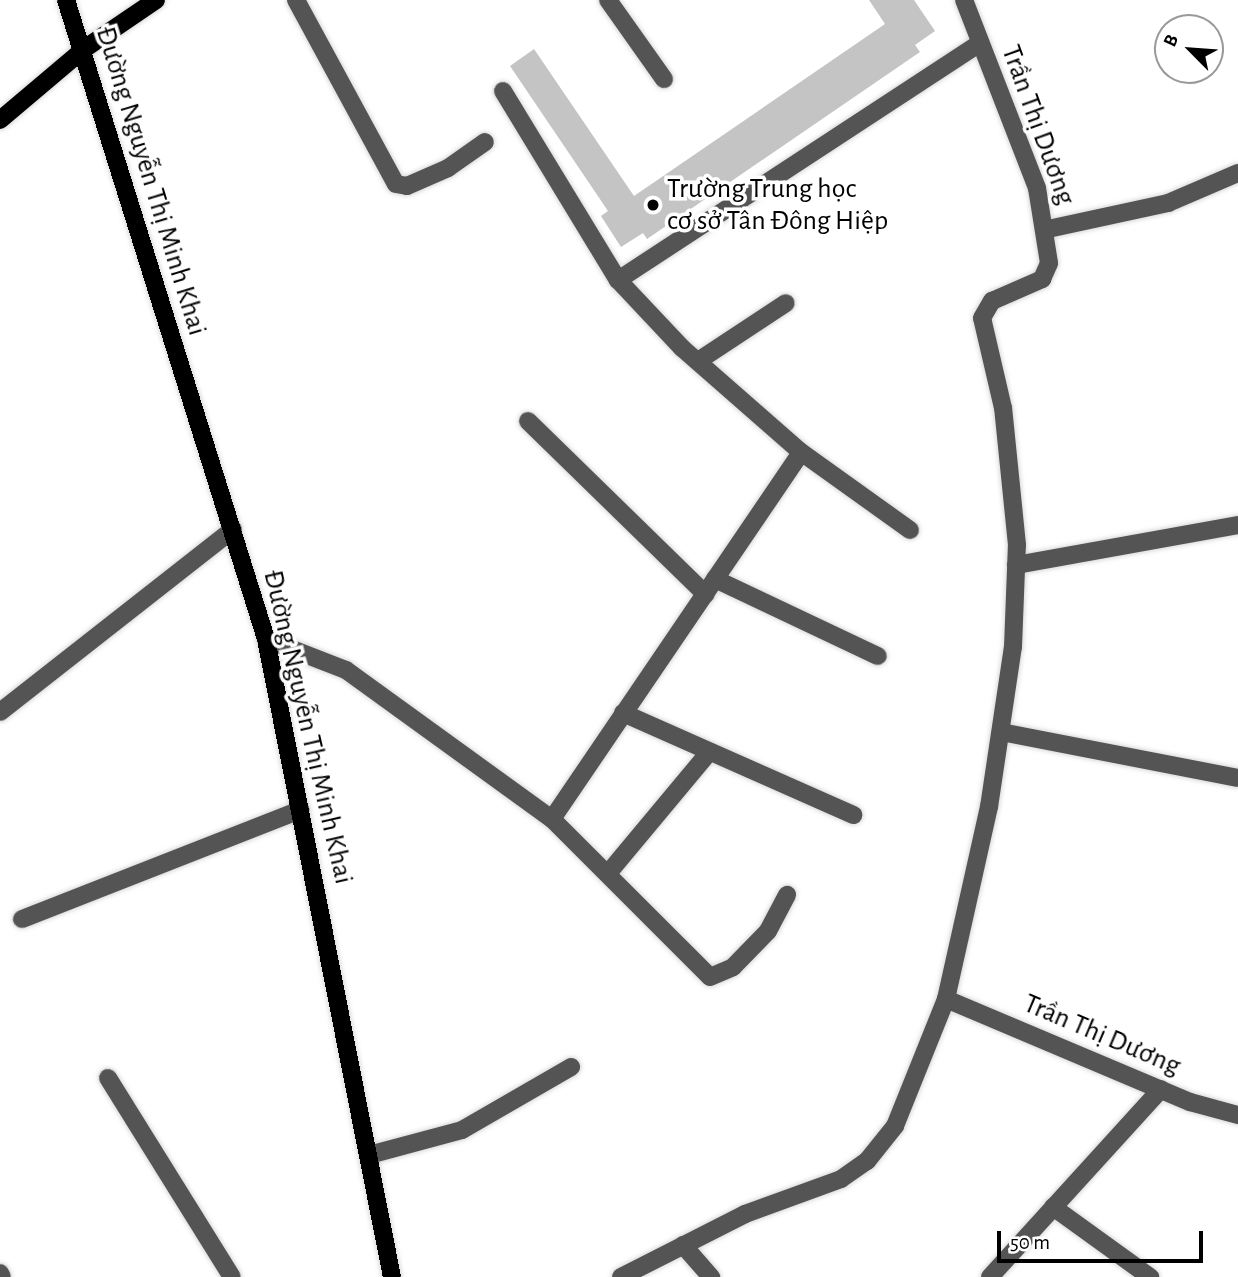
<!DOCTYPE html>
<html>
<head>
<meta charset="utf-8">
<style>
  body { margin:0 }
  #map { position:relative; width:1238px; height:1277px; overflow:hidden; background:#fff; font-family:"Alegreya Sans",sans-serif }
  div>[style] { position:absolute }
  .building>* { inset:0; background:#c4c4c4 }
  .roads { filter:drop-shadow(0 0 2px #dbdbdb) drop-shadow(0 0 2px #dbdbdb) }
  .minor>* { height:18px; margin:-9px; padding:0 9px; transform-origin:9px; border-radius:9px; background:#545454 }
  .major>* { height:18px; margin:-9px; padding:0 9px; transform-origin:9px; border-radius:9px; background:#000 }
  .dots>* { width:19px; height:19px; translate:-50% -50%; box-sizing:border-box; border:4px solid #fff; border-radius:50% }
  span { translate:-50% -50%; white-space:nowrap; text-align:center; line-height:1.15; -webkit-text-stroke:7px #fff; paint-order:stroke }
  .street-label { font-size:28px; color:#000 }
  .poi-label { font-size:28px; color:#000 }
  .left { translate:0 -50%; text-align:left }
  .north { position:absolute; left:1154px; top:14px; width:70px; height:70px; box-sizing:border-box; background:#fff; border:2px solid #999; border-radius:50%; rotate:295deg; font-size:19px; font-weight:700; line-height:28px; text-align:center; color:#000 }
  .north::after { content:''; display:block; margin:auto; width:24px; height:32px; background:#000; clip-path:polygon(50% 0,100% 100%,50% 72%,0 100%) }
  .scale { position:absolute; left:997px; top:1231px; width:206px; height:32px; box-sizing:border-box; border:4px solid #000; border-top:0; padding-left:9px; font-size:21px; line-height:24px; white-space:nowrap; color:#000; -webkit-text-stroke:5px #fff; paint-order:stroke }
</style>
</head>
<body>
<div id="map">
  <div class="building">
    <div style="clip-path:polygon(869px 0,914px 0,935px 31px,915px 45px,920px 52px,647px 239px,643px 233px,621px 247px,601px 216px,608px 211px,510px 66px,534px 49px,634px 196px,885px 24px)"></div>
  </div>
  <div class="roads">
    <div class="minor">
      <div style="left:296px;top:0;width:209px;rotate:61.5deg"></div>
      <div style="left:396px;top:184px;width:11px;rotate:10deg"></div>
      <div style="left:407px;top:186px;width:45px;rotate:-23.7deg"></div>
      <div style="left:448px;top:168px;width:45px;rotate:-35.1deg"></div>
      <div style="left:608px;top:0;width:97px;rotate:54.7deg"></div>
      <div style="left:503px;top:91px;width:221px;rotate:58.7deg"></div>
      <div style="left:618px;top:280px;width:93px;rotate:46.7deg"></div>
      <div style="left:682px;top:348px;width:158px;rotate:41.2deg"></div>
      <div style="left:801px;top:452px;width:134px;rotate:35.6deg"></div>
      <div style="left:1048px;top:229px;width:123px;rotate:-12.2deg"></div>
      <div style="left:1168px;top:203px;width:76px;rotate:-23.2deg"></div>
      <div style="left:618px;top:280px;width:431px;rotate:-33.2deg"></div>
      <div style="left:698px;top:361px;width:105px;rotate:-33.4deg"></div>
      <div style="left:528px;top:421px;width:248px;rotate:44.3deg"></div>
      <div style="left:1016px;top:565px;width:226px;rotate:-10.2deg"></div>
      <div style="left:715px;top:579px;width:180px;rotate:25.3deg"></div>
      <div style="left:266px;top:639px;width:86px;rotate:21.2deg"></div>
      <div style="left:346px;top:670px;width:254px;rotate:35.9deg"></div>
      <div style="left:552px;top:819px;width:223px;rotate:45deg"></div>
      <div style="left:710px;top:977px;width:25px;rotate:-23deg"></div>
      <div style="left:733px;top:967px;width:50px;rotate:-45.8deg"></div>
      <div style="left:768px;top:931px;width:41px;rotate:-62.2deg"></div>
      <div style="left:0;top:712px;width:296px;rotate:-38.1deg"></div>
      <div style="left:623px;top:713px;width:252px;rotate:23.9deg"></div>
      <div style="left:1001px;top:732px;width:241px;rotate:11deg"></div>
      <div style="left:552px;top:819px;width:443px;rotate:-55.8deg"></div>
      <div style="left:610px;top:871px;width:155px;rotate:-50.2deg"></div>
      <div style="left:22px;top:919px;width:299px;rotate:-21.4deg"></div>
      <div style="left:946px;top:999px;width:265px;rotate:22.9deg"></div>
      <div style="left:1190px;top:1102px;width:50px;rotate:15.2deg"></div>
      <div style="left:108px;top:1078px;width:234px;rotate:58.1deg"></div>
      <div style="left:369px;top:1155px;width:96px;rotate:-15deg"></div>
      <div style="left:462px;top:1130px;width:126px;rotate:-30deg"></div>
      <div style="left:1053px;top:1207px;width:120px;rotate:35.8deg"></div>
      <div style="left:683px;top:1245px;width:43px;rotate:48.8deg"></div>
      <div style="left:0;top:1273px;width:4px;rotate:63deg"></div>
      <div style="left:621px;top:1277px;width:139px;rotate:-26.9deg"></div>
      <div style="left:745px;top:1214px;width:102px;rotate:-20deg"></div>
      <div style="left:841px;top:1179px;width:32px;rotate:-35deg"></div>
      <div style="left:867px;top:1161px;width:45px;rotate:-51.3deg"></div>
      <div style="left:895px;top:1126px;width:137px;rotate:-68.1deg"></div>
      <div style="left:946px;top:999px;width:197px;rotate:-77.4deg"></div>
      <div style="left:989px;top:807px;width:162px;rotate:-81.5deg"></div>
      <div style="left:1013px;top:647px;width:102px;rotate:-87.8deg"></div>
      <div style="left:1017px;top:545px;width:138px;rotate:-95.8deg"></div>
      <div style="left:1003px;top:408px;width:92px;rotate:-103.1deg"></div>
      <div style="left:982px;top:318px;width:20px;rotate:-60deg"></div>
      <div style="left:992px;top:301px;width:55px;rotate:-23.7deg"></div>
      <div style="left:1042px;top:279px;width:17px;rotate:-66deg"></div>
      <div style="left:1049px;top:263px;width:76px;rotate:-99.1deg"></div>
      <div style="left:1037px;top:188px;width:202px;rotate:-111.2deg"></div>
      <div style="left:990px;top:1277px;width:254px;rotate:-47.7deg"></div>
    </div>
    <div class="major">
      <div style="left:66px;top:0;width:670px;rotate:72.62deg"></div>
      <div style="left:266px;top:639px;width:650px;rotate:78.83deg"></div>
      <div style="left:0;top:120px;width:110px;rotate:-40.2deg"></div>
      <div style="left:84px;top:49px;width:87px;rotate:-34.2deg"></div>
    </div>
  </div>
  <div class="dots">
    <div style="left:653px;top:205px;background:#000"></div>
  </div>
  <div class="street-label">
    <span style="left:1038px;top:125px;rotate:70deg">Trần Thị Dương</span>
    <span style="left:151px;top:181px;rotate:73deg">Đường Nguyễn Thị Minh Khai</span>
    <span style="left:308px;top:727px;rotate:77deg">Đường Nguyễn Thị Minh Khai</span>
    <span style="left:1102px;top:1035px;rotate:23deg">Trần Thị Dương</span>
  </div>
  <div class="poi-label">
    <span class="left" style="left:667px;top:205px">Trường Trung học<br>cơ sở Tân Đông Hiệp</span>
  </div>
  <div class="north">B</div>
  <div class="scale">50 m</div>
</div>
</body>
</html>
